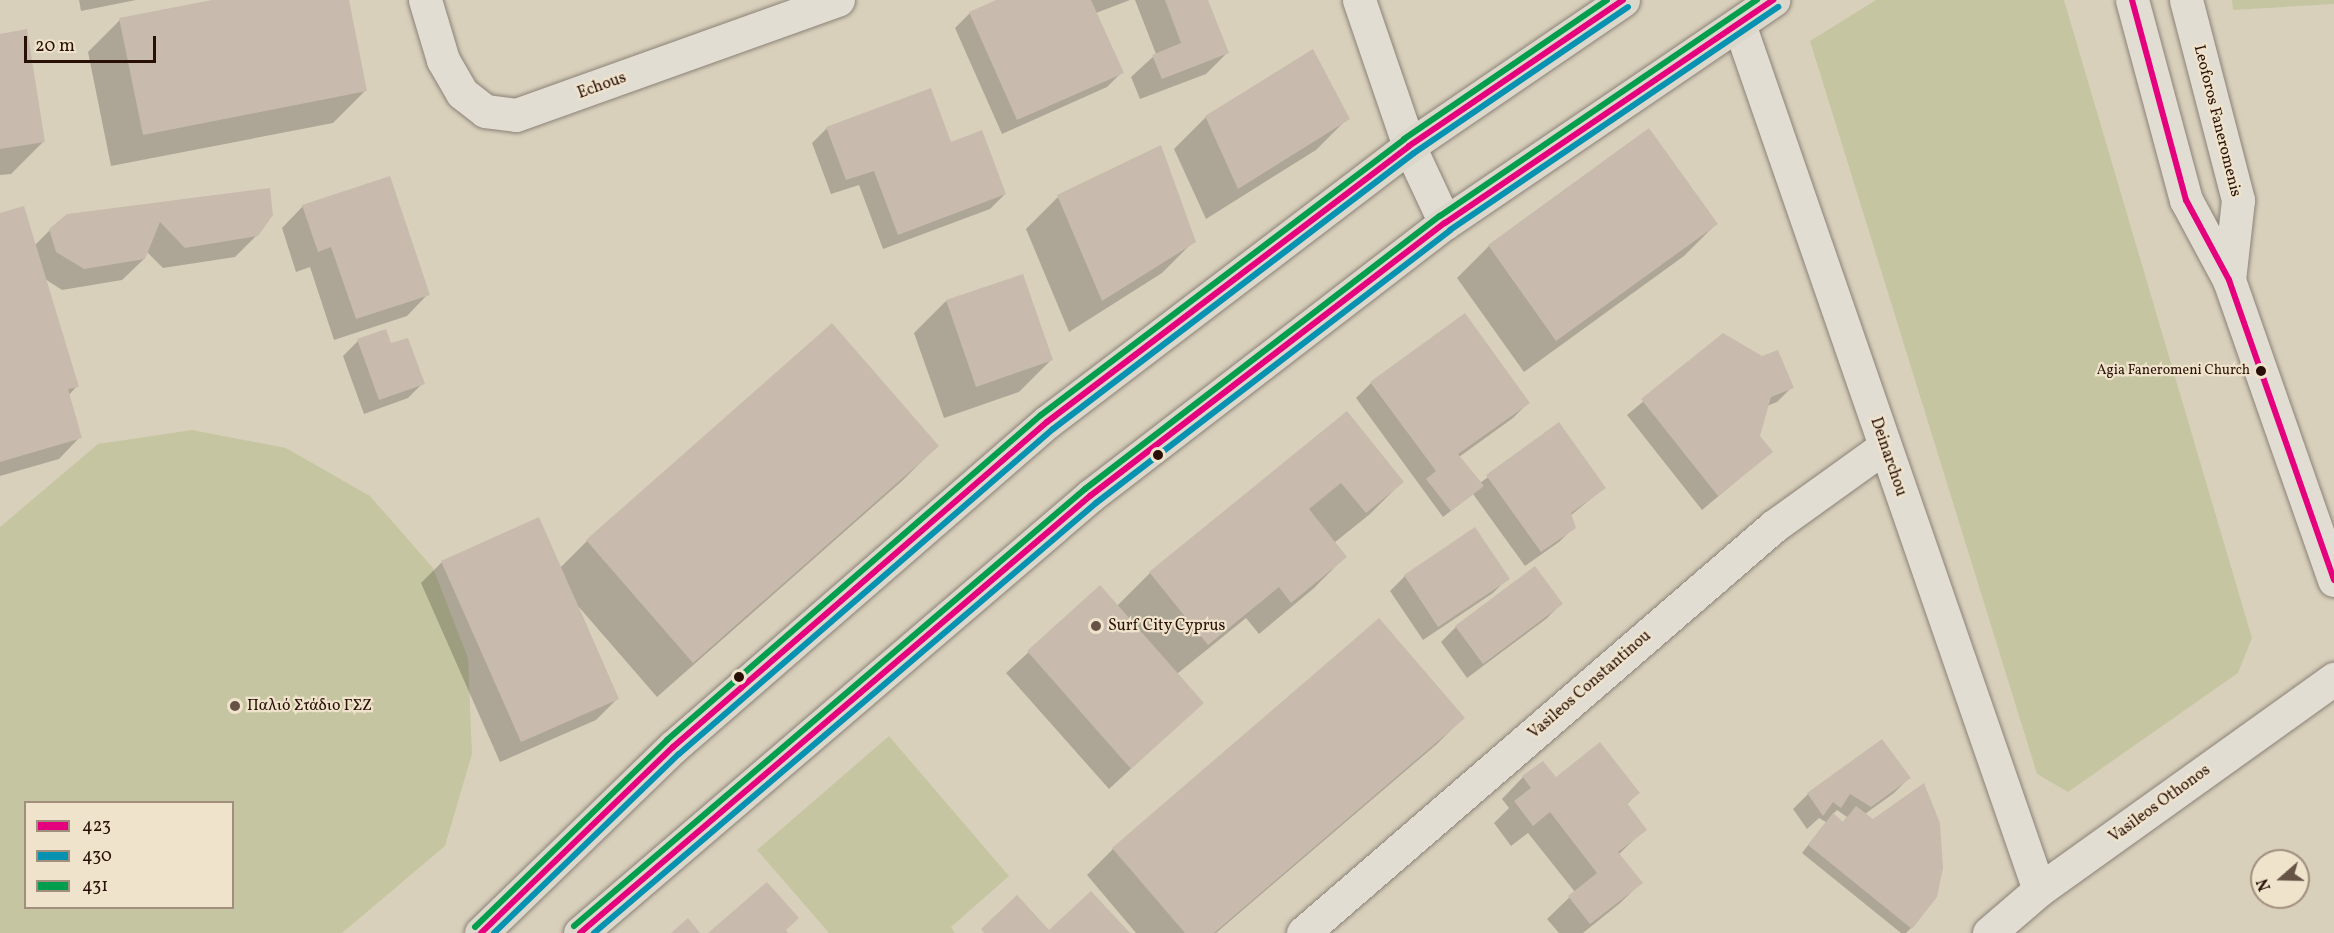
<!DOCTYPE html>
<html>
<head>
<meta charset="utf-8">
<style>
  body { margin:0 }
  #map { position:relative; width:2334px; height:933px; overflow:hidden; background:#d9d0bc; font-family:Vollkorn,serif }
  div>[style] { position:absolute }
  .green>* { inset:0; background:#c5c6a1 }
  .shadow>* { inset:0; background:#0003 }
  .building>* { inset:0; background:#c8baad }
  .roads { filter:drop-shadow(0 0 2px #8b8277) drop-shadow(0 0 2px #8b8277) }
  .street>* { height:33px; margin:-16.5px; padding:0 16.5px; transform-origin:16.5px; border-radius:16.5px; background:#e2ddd3 }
  .secondary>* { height:33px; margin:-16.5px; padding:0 16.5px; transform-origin:16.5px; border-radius:16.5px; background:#e2ddd3 }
  .primary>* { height:33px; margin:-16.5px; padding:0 16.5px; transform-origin:16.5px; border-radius:16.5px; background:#dcd7cb }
  .bus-1>* { height:6px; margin:-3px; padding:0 3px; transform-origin:3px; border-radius:3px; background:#e5007d }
  .bus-2>* { height:6px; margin:-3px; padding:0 3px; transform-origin:3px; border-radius:3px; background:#0692b0 }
  .bus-3>* { height:6px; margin:-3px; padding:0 3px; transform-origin:3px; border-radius:3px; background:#029e4d }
  .dots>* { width:16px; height:16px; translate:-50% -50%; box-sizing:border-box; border:3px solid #efe3cb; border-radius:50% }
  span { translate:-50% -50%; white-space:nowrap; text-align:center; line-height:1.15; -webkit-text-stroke:4.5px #efe3cb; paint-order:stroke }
  .bus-label { font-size:14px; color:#291007 }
  .right { translate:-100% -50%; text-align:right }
  .street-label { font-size:16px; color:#291007 }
  .poi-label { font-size:16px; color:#291007 }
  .left { translate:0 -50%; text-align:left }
  .legend { position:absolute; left:24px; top:801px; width:210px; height:108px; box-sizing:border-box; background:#efe3cb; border:2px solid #a08f7d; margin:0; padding:8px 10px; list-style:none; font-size:18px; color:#291007 }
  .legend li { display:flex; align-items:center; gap:12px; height:30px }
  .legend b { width:30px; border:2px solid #a08f7d }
  .north { position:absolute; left:2250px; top:849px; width:60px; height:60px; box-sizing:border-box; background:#efe3cb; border:2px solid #a08f7d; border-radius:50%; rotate:250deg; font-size:16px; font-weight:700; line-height:24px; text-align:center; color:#291007 }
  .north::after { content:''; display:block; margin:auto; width:21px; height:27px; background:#675346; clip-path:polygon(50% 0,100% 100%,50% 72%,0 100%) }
  .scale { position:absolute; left:24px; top:36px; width:132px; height:27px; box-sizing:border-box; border:3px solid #291007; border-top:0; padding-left:8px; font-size:18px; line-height:21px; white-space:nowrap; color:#291007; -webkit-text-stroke:4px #efe3cb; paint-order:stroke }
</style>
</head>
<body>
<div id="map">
  <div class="green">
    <div style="clip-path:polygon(1876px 0,2064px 0,2252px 638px,2238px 673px,2068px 792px,2037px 774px,1810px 41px)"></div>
    <div style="clip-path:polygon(2232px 0,2334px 0,2334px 4px,2233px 10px)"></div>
    <div style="clip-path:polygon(evenodd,192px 430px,286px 448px,370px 496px,433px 568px,468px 658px,472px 754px,445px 846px,342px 933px,0 933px,0 527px,98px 444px,192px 430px,232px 802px,232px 908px,26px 908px,26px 802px,232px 802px)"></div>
    <div style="clip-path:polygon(889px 736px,1009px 876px,951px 927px,955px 933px,829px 933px,757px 850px)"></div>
  </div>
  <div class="shadow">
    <div style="clip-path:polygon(79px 0,136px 0,81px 11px)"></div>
    <div style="clip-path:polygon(220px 0,348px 0,365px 91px,333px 123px,111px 166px,88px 52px,120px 20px)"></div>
    <div style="clip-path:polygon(999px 0,1130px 0,1096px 13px,1122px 72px,1107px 87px,1002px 134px,955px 28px,970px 13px)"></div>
    <div style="clip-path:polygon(1135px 0,1207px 0,1227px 53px,1206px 74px,1140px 99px,1131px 77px,1156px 54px)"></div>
    <div style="clip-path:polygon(0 35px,43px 142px,11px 174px,0 175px)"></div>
    <div style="clip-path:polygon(1206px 117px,1348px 118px,1316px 150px,1206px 219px,1174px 149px)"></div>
    <div style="clip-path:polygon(827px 128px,950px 144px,1005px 194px,990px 209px,883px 249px,859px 185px,831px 194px,812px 143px)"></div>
    <div style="clip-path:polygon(268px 190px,257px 235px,235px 257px,163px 268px,147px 252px,144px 259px,122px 280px,62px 290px,45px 279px,77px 386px,68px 396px,80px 437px,59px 459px,0 476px,0 215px,35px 245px,50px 230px)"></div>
    <div style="clip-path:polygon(1058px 197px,1194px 241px,1162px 273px,1069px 332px,1026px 229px)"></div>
    <div style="clip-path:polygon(303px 206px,428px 294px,407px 316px,334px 340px,310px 267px,296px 272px,282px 228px)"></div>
    <div style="clip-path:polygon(1716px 224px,1684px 256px,1524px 372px,1457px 278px,1489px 246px)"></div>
    <div style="clip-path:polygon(946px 301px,1051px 360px,1019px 392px,944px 418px,914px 333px)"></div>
    <div style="clip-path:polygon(832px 325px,937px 446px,902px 481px,657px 697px,578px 606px,618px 698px,596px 720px,500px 762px,421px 583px,442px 562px,560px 568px,587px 541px)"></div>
    <div style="clip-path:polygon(1723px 335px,1792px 387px,1777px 402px,1767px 406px,1758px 436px,1771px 452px,1702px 510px,1627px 415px)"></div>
    <div style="clip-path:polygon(358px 341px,423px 383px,408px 398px,364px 414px,343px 356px)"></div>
    <div style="clip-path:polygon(1371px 383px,1528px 403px,1513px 418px,1459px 457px,1480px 483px,1558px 425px,1604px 488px,1570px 516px,1574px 527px,1559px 542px,1525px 566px,1473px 494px,1443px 517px,1356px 398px)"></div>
    <div style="clip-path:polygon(1347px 413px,1402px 482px,1370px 514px,1334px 543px,1345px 557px,1313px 589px,1259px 634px,1246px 618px,1177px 674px,1202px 703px,1109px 789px,1006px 673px,1100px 587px,1117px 606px,1150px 573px)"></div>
    <div style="clip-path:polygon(1405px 576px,1508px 578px,1493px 593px,1423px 640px,1390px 591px)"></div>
    <div style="clip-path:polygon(1561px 604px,1546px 619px,1467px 678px,1441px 642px,1456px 627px)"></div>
    <div style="clip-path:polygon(1379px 620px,1463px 718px,1437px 744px,1216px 933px,1136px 933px,1087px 875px,1113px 849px)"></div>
    <div style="clip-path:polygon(1523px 777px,1555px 779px,1638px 793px,1626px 805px,1645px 829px,1618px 855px,1641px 883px,1619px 904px,1583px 933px,1559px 933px,1547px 919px,1575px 892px,1528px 833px,1511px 846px,1494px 823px,1509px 808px,1502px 799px)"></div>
    <div style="clip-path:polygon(evenodd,1909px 778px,1894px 793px,1865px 814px,1911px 928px,1906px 933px,1901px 933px,1802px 853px,1826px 822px,1819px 818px,1807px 829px,1793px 809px,1808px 794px,1909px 778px,1837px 810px,1847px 817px,1842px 823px,1832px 815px,1837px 810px)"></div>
  </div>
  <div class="building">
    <div style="clip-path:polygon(212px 0,349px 0,367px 91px,143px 135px,119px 18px)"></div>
    <div style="clip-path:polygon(996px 0,1091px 0,1124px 73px,1017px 120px,969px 12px)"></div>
    <div style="clip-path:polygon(1165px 0,1208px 0,1229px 53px,1162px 79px,1152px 55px,1181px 43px)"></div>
    <div style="clip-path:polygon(27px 29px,45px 142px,0 149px,0 34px)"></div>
    <div style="clip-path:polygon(1313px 49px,1350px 119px,1238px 189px,1205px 116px)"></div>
    <div style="clip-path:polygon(931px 88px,951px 142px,982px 130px,1006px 194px,898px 235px,874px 171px,846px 180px,826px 127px)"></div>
    <div style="clip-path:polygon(1649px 128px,1718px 224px,1556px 341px,1488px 245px)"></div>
    <div style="clip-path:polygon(1161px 145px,1196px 242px,1102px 301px,1057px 195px)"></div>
    <div style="clip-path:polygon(390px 176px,430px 295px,356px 319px,331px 247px,318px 252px,302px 205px)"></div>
    <div style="clip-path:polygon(270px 188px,273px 215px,258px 236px,185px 248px,160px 222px,145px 259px,84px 269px,56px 252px,49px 229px,67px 214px)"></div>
    <div style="clip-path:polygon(24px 206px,79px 387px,68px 389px,82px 438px,0 462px,0 213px)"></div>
    <div style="clip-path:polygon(1023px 274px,1053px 360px,976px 387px,946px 300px)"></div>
    <div style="clip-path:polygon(1465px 313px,1530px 403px,1458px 454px,1484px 486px,1451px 511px,1426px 479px,1436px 471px,1370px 382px)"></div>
    <div style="clip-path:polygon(832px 323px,939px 446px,693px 663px,586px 540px)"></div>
    <div style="clip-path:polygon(386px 329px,391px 343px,408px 338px,425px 384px,379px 400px,357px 339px)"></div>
    <div style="clip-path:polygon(1723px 333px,1762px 356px,1778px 350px,1794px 388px,1771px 397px,1760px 436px,1773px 452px,1718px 496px,1641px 399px)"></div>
    <div style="clip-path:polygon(1347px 411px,1404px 482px,1366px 513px,1341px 483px,1309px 509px,1347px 557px,1291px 603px,1279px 587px,1208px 645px,1149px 572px)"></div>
    <div style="clip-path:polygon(1559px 422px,1606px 488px,1571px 513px,1576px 528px,1541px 552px,1486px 475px)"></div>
    <div style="clip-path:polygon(539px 517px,619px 699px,521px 742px,441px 561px)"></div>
    <div style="clip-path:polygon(1475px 527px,1510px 579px,1438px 627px,1404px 575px)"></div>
    <div style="clip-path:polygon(1535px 566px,1563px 604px,1483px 664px,1455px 626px)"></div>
    <div style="clip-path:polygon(1100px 585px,1204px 703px,1131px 769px,1027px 651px)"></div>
    <div style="clip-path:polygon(1379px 618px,1465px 718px,1214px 933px,1185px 933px,1112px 848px)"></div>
    <div style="clip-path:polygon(1882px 739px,1911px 778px,1871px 807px,1850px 794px,1841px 808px,1833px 802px,1823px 816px,1807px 793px)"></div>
    <div style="clip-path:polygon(1600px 742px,1640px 793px,1627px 803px,1647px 830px,1618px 852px,1643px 883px,1590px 924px,1568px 896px,1597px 873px,1550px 812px,1533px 826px,1514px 801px,1531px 788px,1522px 776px,1543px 761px,1556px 777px)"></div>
    <div style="clip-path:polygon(1924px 783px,1940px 823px,1943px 868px,1937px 897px,1912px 929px,1808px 845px,1833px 813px,1843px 822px,1856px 806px,1873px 819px)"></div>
    <div style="clip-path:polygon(767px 882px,799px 918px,786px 930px,788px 933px,708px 933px)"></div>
    <div style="clip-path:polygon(1091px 891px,1130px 933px,984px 933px,981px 929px,1017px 895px,1049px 930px)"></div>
    <div style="clip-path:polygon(688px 918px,700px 933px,671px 933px)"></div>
  </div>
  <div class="roads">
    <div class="street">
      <div style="left:425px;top:0;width:63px;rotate:73.3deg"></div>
      <div style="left:443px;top:60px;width:38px;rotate:60deg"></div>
      <div style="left:462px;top:93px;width:29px;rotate:38deg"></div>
      <div style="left:485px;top:111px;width:31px;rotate:7deg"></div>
      <div style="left:516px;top:115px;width:342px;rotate:-19.7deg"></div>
      <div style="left:1359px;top:0;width:154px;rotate:71.1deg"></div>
      <div style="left:1409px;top:146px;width:85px;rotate:64.9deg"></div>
      <div style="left:1739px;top:24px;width:916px;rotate:70.89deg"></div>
      <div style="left:1303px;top:933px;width:622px;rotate:-40.83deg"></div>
      <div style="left:1774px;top:526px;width:135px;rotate:-35.7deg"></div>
      <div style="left:1989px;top:933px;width:66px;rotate:-40.7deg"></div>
      <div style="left:2039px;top:890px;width:363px;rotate:-35.6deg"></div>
    </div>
    <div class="secondary">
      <div style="left:2132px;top:0;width:207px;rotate:74.9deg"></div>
      <div style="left:2186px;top:200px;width:91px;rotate:61.7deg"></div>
      <div style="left:2229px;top:280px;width:318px;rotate:70.7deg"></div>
      <div style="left:2186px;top:0;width:207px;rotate:75.4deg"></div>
      <div style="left:2238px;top:200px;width:81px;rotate:96.4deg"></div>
    </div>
    <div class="primary">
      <div style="left:481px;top:933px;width:267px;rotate:-44.1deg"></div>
      <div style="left:673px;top:747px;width:495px;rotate:-41deg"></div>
      <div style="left:1047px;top:422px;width:455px;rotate:-37.3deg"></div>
      <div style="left:1409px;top:146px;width:259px;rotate:-34.3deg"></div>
      <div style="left:580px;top:933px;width:672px;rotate:-40.59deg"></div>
      <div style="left:1090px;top:496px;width:448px;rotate:-37.6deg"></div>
      <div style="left:1445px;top:223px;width:397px;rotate:-34.2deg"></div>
    </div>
  </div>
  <div class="bus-1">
    <div style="left:2132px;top:0;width:207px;rotate:74.9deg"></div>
    <div style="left:2186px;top:200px;width:91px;rotate:61.7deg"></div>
    <div style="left:2229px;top:280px;width:318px;rotate:70.7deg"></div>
    <div style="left:481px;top:933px;width:267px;rotate:-44.1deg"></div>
    <div style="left:673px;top:747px;width:495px;rotate:-41deg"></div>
    <div style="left:1047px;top:422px;width:455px;rotate:-37.3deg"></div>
    <div style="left:1409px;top:146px;width:259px;rotate:-34.3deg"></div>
    <div style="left:580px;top:933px;width:672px;rotate:-40.59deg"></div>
    <div style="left:1090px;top:496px;width:448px;rotate:-37.6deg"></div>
    <div style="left:1445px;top:223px;width:397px;rotate:-34.2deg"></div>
  </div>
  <div class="bus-2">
    <div style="left:494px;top:933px;width:257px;rotate:-44.1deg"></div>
    <div style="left:679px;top:754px;width:495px;rotate:-41deg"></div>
    <div style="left:1053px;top:429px;width:454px;rotate:-37.4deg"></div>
    <div style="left:1414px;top:153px;width:259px;rotate:-34.3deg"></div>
    <div style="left:594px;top:933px;width:661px;rotate:-40.58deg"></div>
    <div style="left:1096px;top:503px;width:447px;rotate:-37.6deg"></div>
    <div style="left:1450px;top:230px;width:397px;rotate:-34.2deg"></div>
  </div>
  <div class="bus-3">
    <div style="left:574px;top:926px;width:672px;rotate:-40.54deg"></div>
    <div style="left:1085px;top:489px;width:448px;rotate:-37.6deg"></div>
    <div style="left:1440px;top:216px;width:384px;rotate:-34.3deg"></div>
    <div style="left:475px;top:927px;width:268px;rotate:-44.2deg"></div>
    <div style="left:667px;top:740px;width:495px;rotate:-41deg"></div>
    <div style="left:1041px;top:415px;width:456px;rotate:-37.2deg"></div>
    <div style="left:1404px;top:139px;width:246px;rotate:-34.4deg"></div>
  </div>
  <div class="dots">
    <div style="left:2261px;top:371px;background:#291007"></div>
    <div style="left:1158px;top:455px;background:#291007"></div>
    <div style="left:1096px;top:626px;background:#675346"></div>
    <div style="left:739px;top:677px;background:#291007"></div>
    <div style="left:235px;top:706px;background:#675346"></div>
  </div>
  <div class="bus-label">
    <span class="right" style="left:2250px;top:371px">Agia Faneromeni Church</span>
  </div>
  <div class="street-label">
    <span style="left:602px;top:86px;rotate:-20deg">Echous</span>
    <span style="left:2217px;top:121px;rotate:76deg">Leoforos Faneromenis</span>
    <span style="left:1888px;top:457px;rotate:71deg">Deinarchou</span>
    <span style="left:1590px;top:685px;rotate:-41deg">Vasileos Constantinou</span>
    <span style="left:2160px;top:804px;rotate:-36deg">Vasileos Othonos</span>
  </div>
  <div class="poi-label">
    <span class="left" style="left:1108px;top:626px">Surf City Cyprus</span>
    <span class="left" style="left:247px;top:706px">Παλιό Στάδιο ΓΣΖ</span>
  </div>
  <ul class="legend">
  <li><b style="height:8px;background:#e5007d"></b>423</li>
  <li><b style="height:8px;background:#0692b0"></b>430</li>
  <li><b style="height:8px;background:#029e4d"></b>431</li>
  </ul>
  <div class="north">N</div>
  <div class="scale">20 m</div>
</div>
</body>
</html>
